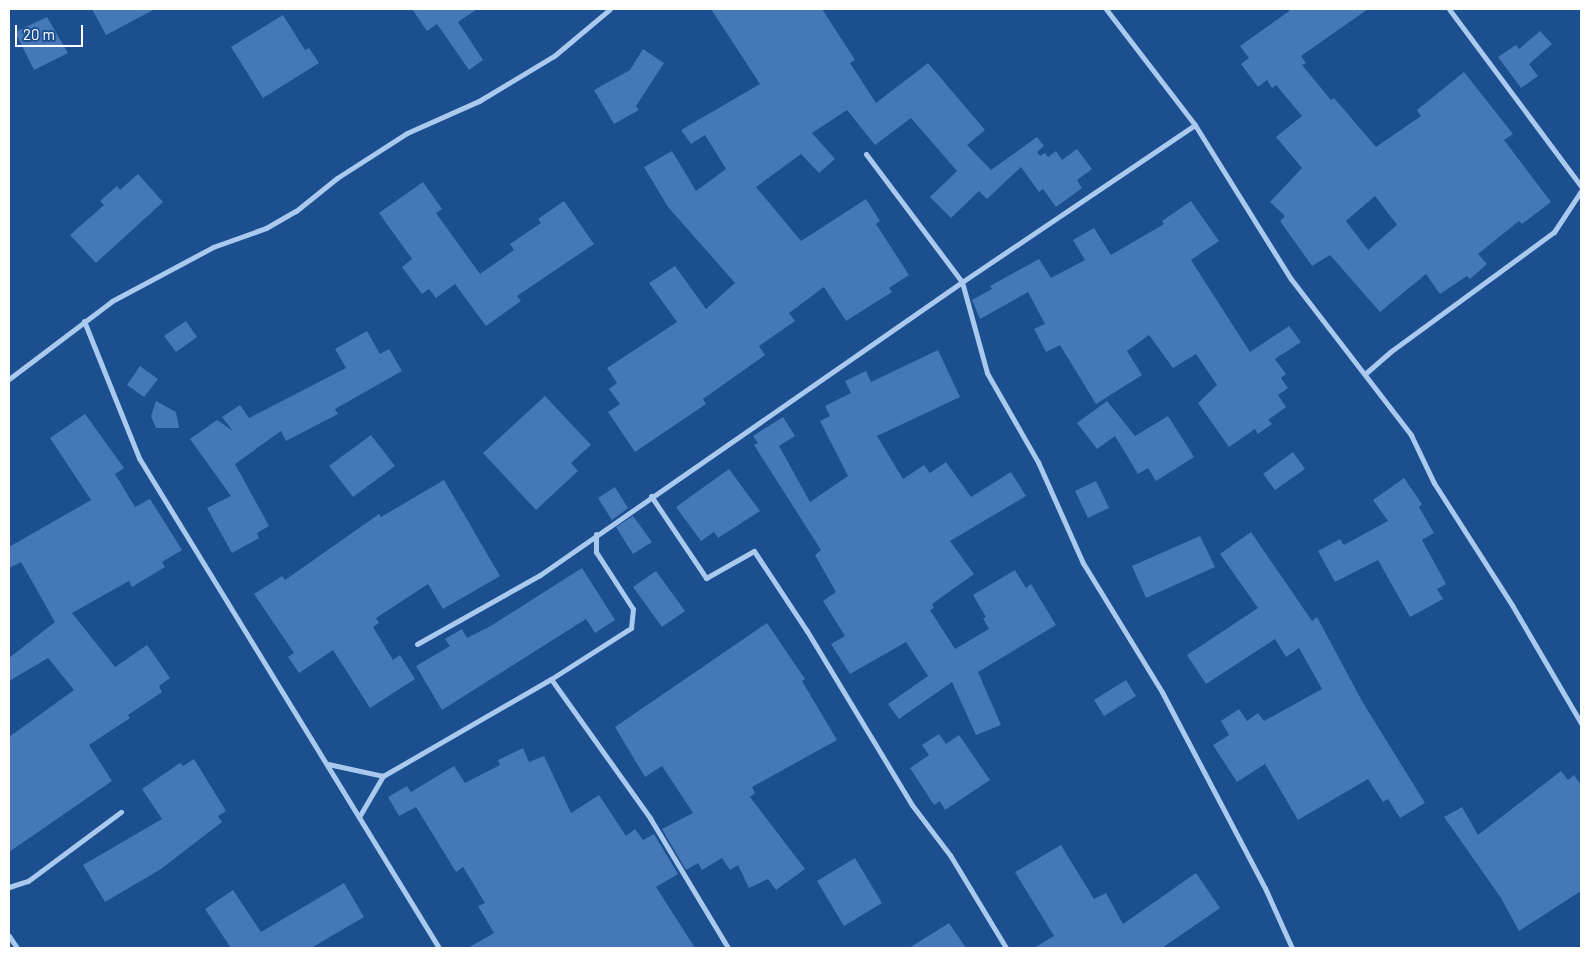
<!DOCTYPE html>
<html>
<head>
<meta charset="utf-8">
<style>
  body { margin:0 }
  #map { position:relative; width:1590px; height:957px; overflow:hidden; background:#1b4f8f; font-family:Barlow,sans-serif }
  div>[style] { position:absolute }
  .building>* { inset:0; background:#4478b7 }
  .street>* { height:5px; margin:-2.5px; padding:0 2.5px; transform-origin:2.5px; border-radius:2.5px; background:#a9c9ee }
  span { translate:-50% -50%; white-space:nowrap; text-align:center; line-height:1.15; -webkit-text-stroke:5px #1b4f8f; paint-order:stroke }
  .frame { position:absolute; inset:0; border:10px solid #fff; pointer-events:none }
  .scale { position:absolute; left:15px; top:25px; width:68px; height:22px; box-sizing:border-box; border:2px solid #fff; border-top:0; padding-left:6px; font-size:15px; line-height:18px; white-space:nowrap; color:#fff; -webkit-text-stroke:4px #1b4f8f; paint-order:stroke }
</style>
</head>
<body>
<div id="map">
  <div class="building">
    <div style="clip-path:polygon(92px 9px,155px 9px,106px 35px)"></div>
    <div style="clip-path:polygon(412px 9px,477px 9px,458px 22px,483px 60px,469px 70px,437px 24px,427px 31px)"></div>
    <div style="clip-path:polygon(711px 9px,822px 9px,855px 60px,850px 63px,876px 103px,928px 63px,985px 130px,967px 145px,991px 170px,1037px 137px,1044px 146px,1037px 152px,1040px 156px,1045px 153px,1048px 157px,1056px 151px,1062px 160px,1077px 149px,1092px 169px,1077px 180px,1082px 188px,1056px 207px,1043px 189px,1039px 192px,1021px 167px,987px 199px,979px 191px,951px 218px,930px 197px,957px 171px,911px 118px,875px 145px,847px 110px,812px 133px,835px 159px,819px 173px,801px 154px,756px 187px,801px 241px,866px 199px,880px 221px,876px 224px,909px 275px,889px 288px,892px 292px,846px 321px,824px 287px,789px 313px,795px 321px,759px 346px,765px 355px,703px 399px,706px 404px,635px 452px,608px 412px,620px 404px,609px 389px,617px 383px,607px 368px,677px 322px,649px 283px,675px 266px,706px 309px,735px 283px,668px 207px,644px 167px,672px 151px,696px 191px,726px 169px,705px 135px,691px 144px,681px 130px,760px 84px)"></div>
    <div style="clip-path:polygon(evenodd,1292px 9px,1368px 9px,1301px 56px,1306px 63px,1302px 65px,1331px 100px,1334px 98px,1376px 147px,1421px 116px,1417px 110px,1464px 72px,1513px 134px,1504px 140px,1551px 202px,1522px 224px,1519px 221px,1478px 254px,1487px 264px,1470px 279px,1467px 276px,1440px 294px,1426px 274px,1380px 312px,1330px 255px,1312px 266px,1280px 221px,1285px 216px,1270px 202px,1302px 168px,1276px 137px,1302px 116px,1276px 85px,1272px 88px,1267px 80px,1258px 87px,1241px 64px,1249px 58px,1240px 46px,1292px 9px,1375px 196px,1397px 225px,1368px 250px,1346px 221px,1375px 196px)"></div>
    <div style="clip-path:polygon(283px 15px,305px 50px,309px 48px,319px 63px,263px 98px,231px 47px)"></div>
    <div style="clip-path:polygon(47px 17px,68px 53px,34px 70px,15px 32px)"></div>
    <div style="clip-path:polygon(1540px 31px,1552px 44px,1529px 64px,1538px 76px,1521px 88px,1498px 57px,1516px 45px,1519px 49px)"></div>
    <div style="clip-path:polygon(643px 49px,664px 63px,636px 106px,639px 110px,614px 124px,594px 90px,630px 70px)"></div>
    <div style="clip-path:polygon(138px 174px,163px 202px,96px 263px,70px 235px,104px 205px,100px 201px,117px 186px,120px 190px)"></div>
    <div style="clip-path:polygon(423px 182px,442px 209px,436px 213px,480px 274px,514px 250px,510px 244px,541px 223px,538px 219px,564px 201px,594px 244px,517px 296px,521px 301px,486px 326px,455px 284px,436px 298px,429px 289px,422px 294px,402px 267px,412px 259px,379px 213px)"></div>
    <div style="clip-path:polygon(1191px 201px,1219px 241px,1191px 260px,1250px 352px,1289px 326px,1301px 342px,1275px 359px,1286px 374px,1281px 378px,1288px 388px,1278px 395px,1286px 407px,1268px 420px,1272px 424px,1258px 434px,1255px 429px,1229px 447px,1198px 403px,1217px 385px,1196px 354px,1173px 368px,1149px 335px,1127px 351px,1142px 375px,1096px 404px,1060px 345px,1046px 352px,1034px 329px,1045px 324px,1028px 292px,980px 319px,972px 300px,992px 289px,990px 286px,1039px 259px,1051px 278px,1085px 260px,1073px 240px,1094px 228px,1111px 255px,1164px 224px,1162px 221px)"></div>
    <div style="clip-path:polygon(186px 321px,197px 337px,176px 352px,164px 336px)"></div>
    <div style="clip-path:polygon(367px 331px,380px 354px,389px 349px,402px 371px,335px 409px,338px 414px,286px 441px,281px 431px,235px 464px,269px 526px,257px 533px,259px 538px,232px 553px,207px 508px,231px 496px,190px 439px,217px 420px,233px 431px,222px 417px,240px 405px,249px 418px,346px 368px,335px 349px)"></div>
    <div style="clip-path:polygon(938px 350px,960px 397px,877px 436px,903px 479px,924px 465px,930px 473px,946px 462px,971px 497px,1011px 472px,1026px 496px,950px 541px,974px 574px,932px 604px,934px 608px,930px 610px,955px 649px,989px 629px,983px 618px,986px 617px,973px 595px,1015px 570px,1026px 588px,1031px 584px,1056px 625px,978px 672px,1001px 725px,976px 735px,952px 682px,899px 719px,888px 704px,928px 676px,906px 642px,850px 674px,831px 644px,845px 636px,823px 601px,836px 592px,815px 555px,821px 550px,754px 445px,758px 443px,753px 436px,783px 417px,795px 436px,779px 446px,810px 502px,848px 476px,820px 421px,830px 416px,825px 406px,851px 393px,845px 381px,866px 371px,871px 382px)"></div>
    <div style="clip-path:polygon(140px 366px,158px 379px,144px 397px,127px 385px)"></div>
    <div style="clip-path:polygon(545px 396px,591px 445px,571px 463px,578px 471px,536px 510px,483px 453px)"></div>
    <div style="clip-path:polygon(156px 401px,176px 412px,179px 428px,156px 428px,151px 416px)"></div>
    <div style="clip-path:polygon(1107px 401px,1135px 436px,1168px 416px,1194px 457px,1156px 481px,1148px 468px,1138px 474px,1115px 436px,1097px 449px,1077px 423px)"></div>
    <div style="clip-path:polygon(85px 414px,124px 468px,115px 474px,135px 507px,150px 499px,182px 550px,162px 562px,165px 567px,132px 587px,129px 581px,72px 613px,115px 667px,147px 645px,170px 678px,159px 686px,162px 692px,128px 715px,130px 718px,89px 745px,112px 781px,9px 852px,9px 737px,74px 690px,48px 658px,9px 681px,9px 658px,55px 622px,21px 562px,9px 568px,9px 547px,91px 500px,50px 438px)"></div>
    <div style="clip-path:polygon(371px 435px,395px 466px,353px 497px,329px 466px)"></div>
    <div style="clip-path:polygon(1293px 452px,1305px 469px,1275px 490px,1263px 474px)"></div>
    <div style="clip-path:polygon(729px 469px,760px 511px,718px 538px,714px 532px,701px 541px,676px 507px)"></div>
    <div style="clip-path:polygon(1404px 478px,1422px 504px,1419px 507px,1434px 533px,1422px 540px,1446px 584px,1437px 589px,1443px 599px,1410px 617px,1378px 560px,1335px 582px,1318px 551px,1340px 539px,1344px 545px,1388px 521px,1373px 500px)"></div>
    <div style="clip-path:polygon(444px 480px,500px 576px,443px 609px,428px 584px,376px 618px,379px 623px,373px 627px,393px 660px,400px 655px,415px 679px,370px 708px,333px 650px,299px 673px,288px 657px,294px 653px,254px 594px,282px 576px,285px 580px,379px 514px,381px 517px)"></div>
    <div style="clip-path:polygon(1096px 481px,1109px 508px,1088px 518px,1075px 491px)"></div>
    <div style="clip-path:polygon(615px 487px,628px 508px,612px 520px,598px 498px)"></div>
    <div style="clip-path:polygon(633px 516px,652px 542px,633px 554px,616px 527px)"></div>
    <div style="clip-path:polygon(1251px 532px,1312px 621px,1317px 617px,1362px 701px,1425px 803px,1400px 818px,1388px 799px,1383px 802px,1368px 779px,1298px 820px,1265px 764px,1237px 782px,1213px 745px,1229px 735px,1221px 721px,1239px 709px,1247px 721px,1258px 713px,1264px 721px,1322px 689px,1299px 648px,1286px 657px,1275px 639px,1206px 684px,1187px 655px,1258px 608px,1220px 554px)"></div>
    <div style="clip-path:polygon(1200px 536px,1215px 567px,1146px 598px,1132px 566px)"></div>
    <div style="clip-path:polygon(582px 568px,615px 620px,595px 633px,586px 619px,442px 710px,416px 666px,450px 646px,445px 639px,462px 629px,467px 638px,489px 627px)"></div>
    <div style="clip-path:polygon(656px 571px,685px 611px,662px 627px,633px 587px)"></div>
    <div style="clip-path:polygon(767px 623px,805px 679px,802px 681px,837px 740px,752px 787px,755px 793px,750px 797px,805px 869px,776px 890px,768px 879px,749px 888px,738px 865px,730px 870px,722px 858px,702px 870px,698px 863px,686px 870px,662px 829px,693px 813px,662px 766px,645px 777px,615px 727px)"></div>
    <div style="clip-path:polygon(1126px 680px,1136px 696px,1104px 716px,1094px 700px)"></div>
    <div style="clip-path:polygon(939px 734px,946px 744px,959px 735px,990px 780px,945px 810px,940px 801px,934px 805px,910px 768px,929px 755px,922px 745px)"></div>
    <div style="clip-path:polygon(523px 748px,529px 762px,544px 756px,571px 813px,599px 795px,626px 836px,635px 829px,643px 840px,654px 834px,678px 874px,656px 887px,695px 948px,468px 948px,494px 933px,478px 906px,485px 903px,463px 867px,456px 872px,416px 807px,399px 816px,388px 797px,407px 786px,411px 792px,454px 766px,465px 783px,500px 765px,498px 760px)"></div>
    <div style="clip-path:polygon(194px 759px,226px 811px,218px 816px,222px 822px,161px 869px,105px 902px,83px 865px,162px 819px,142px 789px,180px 763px,183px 766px)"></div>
    <div style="clip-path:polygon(1561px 771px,1568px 780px,1574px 775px,1581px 785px,1581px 891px,1519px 931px,1501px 898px,1444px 817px,1462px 807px,1478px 835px)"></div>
    <div style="clip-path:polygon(1061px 845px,1094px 899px,1106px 893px,1123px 924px,1196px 873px,1220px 908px,1162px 948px,1034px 948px,1054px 936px,1015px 872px)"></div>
    <div style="clip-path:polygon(855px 858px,882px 903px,844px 926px,817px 881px)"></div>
    <div style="clip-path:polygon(344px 883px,364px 917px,311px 948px,231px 948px,205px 909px,233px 890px,261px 932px)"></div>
    <div style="clip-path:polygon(949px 923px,966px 948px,909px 948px)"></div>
  </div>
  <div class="street">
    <div style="left:1106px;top:9px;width:146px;rotate:52.5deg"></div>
    <div style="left:1195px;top:125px;width:181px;rotate:58.1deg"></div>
    <div style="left:1291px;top:279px;width:197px;rotate:52.4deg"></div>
    <div style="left:1411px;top:435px;width:53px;rotate:64.4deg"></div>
    <div style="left:1434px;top:483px;width:145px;rotate:57.4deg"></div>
    <div style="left:1512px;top:605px;width:137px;rotate:59.7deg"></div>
    <div style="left:1449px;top:9px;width:221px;rotate:53.3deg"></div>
    <div style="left:866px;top:154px;width:160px;rotate:53.1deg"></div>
    <div style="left:962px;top:282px;width:94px;rotate:74.6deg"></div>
    <div style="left:987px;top:373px;width:103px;rotate:60.2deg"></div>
    <div style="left:1038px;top:462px;width:111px;rotate:66deg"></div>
    <div style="left:1083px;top:563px;width:151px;rotate:58.5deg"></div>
    <div style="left:1162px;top:692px;width:221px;rotate:62.3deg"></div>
    <div style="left:1265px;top:888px;width:66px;rotate:65.8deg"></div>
    <div style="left:84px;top:321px;width:148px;rotate:68.1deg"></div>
    <div style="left:139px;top:458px;width:575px;rotate:58.52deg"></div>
    <div style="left:1366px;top:373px;width:32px;rotate:-41deg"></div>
    <div style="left:1390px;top:352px;width:203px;rotate:-36.2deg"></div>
    <div style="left:1554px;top:232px;width:49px;rotate:-56.6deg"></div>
    <div style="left:9px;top:379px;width:129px;rotate:-37.1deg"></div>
    <div style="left:112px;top:301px;width:115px;rotate:-28.1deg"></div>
    <div style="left:213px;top:247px;width:56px;rotate:-19.7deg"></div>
    <div style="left:266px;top:228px;width:34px;rotate:-30deg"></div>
    <div style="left:296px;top:211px;width:53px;rotate:-38.8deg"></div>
    <div style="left:337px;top:178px;width:83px;rotate:-32.7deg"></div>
    <div style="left:407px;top:133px;width:79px;rotate:-24deg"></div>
    <div style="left:479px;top:101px;width:87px;rotate:-31deg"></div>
    <div style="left:554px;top:56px;width:73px;rotate:-40deg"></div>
    <div style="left:651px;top:496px;width:99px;rotate:56.1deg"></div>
    <div style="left:706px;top:578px;width:55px;rotate:-29.4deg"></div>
    <div style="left:754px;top:551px;width:96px;rotate:56.5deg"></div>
    <div style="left:807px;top:631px;width:203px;rotate:58.9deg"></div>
    <div style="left:912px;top:805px;width:63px;rotate:52.8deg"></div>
    <div style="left:950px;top:855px;width:109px;rotate:58.9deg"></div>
    <div style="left:417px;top:644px;width:141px;rotate:-29.3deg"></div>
    <div style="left:540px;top:575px;width:514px;rotate:-34.77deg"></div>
    <div style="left:962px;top:282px;width:281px;rotate:-34deg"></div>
    <div style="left:551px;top:679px;width:171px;rotate:54.5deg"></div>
    <div style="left:650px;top:818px;width:152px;rotate:59deg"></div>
    <div style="left:328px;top:764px;width:56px;rotate:12.3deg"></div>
    <div style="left:359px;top:817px;width:48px;rotate:-59.7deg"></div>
    <div style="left:383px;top:776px;width:194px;rotate:-30deg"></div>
    <div style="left:551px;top:679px;width:95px;rotate:-32.5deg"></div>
    <div style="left:631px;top:628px;width:19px;rotate:-84deg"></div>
    <div style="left:633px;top:609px;width:68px;rotate:-123deg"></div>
    <div style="left:596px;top:552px;width:18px;rotate:-90deg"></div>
    <div style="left:9px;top:887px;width:20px;rotate:-18deg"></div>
    <div style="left:28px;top:881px;width:116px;rotate:-36.6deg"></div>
    <div style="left:9px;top:936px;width:14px;rotate:56deg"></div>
  </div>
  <div class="frame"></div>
  <div class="scale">20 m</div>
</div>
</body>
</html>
